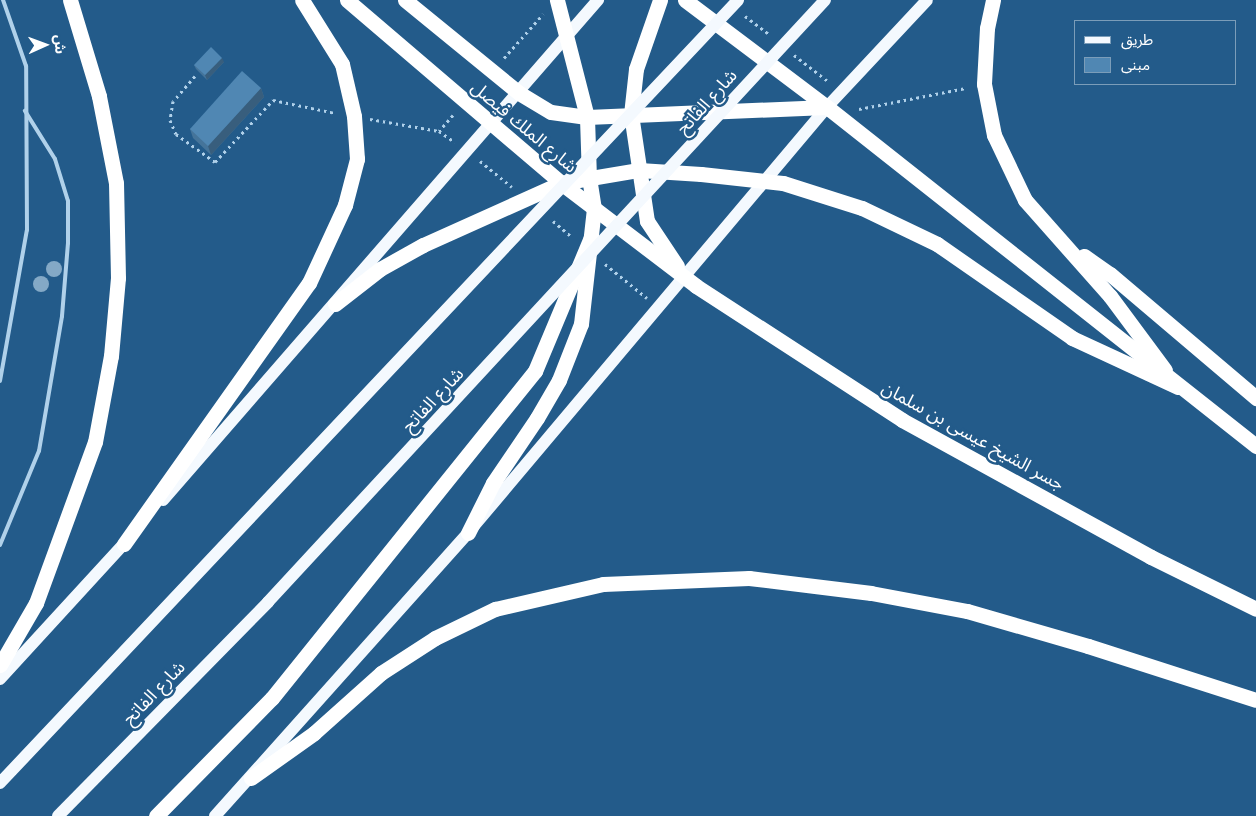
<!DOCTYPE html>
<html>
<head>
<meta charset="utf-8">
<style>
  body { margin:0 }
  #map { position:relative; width:1256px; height:816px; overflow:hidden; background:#235b8a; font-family:Arial,"Noto Sans Arabic",sans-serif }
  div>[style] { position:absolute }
  .path>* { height:3px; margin-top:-1.5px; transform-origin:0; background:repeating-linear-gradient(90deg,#b0d1ea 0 2.5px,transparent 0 6.5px) }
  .lane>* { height:4px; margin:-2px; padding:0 2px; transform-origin:2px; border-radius:2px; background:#b0d1ea }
  .primary>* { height:12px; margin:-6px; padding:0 6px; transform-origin:6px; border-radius:6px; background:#f4f9fe }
  .highway>* { height:15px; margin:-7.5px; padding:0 7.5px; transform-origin:7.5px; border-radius:7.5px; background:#fff }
  .primary-bridge>* { height:12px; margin:-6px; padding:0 6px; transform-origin:6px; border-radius:6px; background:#f4f9fe }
  .trees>* { width:16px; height:16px; margin:-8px; border-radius:50%; background:#84a9c6 }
  .wall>* { inset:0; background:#45749a }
  .shaded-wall>* { inset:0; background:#385e7d }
  .building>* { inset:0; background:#5087b3 }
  span { translate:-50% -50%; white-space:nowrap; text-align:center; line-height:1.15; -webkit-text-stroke:5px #235b8a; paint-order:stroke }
  .street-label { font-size:18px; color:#fff }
  .legend { position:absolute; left:1074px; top:20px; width:162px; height:65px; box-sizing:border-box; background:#235b8a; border:1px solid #7b9db9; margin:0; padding:6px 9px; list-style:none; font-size:15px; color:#fff }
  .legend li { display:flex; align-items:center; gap:10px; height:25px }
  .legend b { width:25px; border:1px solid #7b9db9 }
  .north { position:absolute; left:20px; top:20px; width:50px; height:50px; -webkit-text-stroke:4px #235b8a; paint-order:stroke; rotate:88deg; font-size:14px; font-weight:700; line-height:20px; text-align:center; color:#fff }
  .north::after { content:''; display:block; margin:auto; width:18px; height:22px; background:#fff; clip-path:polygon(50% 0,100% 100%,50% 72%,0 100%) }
</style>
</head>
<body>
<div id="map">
  <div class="path">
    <div style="left:745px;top:16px;width:31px;rotate:37deg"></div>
    <div style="left:794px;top:55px;width:44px;rotate:37.6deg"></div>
    <div style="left:504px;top:58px;width:59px;rotate:-48.4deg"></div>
    <div style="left:195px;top:76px;width:33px;rotate:131deg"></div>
    <div style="left:173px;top:101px;width:19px;rotate:99deg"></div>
    <div style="left:170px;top:120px;width:15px;rotate:67deg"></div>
    <div style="left:176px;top:134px;width:48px;rotate:35.7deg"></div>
    <div style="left:215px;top:162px;width:85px;rotate:-46.9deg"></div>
    <div style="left:273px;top:100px;width:63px;rotate:11.8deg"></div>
    <div style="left:859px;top:109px;width:109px;rotate:-11.1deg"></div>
    <div style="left:453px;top:115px;width:21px;rotate:131deg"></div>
    <div style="left:439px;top:131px;width:19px;rotate:35deg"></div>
    <div style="left:370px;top:119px;width:70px;rotate:9.9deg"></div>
    <div style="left:480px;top:161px;width:41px;rotate:39.1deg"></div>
    <div style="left:553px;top:221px;width:23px;rotate:40deg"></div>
    <div style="left:605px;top:264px;width:54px;rotate:39deg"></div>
  </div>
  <div class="lane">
    <div style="left:0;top:381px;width:153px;rotate:-79.9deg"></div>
    <div style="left:27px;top:230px;width:164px;rotate:-90.3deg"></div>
    <div style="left:26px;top:66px;width:70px;rotate:-109.2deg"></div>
    <div style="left:0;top:545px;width:102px;rotate:-67.5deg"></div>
    <div style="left:39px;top:451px;width:137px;rotate:-80.3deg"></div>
    <div style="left:62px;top:316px;width:73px;rotate:-85.3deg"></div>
    <div style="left:68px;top:243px;width:42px;rotate:-90deg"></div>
    <div style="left:68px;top:201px;width:44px;rotate:-107.2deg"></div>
    <div style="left:55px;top:159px;width:57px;rotate:-122deg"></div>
  </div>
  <div class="primary">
    <div style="left:163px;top:500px;width:663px;rotate:-48.98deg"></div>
    <div style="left:0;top:679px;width:193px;rotate:-47.5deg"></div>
    <div style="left:215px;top:816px;width:380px;rotate:-48.2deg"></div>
    <div style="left:468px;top:533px;width:557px;rotate:-49.88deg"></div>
    <div style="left:827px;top:107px;width:146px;rotate:-46.9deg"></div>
  </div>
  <div class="highway">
    <div style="left:347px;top:0;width:282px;rotate:40.5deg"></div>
    <div style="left:561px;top:183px;width:170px;rotate:37.3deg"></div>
    <div style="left:696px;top:286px;width:246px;rotate:33deg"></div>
    <div style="left:902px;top:420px;width:284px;rotate:28.8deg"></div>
    <div style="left:1151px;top:557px;width:117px;rotate:26.3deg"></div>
    <div style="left:405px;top:0;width:147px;rotate:39.2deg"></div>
    <div style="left:519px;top:93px;width:37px;rotate:31deg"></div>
    <div style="left:551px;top:112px;width:36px;rotate:8deg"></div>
    <div style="left:587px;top:117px;width:240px;rotate:-2.4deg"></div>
    <div style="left:660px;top:0;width:73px;rotate:109.2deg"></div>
    <div style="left:636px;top:69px;width:45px;rotate:96.3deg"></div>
    <div style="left:631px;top:114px;width:108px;rotate:81.5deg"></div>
    <div style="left:647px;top:221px;width:54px;rotate:56.3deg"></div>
    <div style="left:685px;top:0;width:178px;rotate:37deg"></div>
    <div style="left:827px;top:107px;width:547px;rotate:38.32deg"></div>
    <div style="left:993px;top:0;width:29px;rotate:102deg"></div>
    <div style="left:987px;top:28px;width:56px;rotate:93.1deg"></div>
    <div style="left:984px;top:84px;width:52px;rotate:78.9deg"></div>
    <div style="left:994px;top:135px;width:72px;rotate:64.5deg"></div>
    <div style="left:1025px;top:200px;width:128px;rotate:48.5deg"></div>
    <div style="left:1110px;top:296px;width:92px;rotate:53.4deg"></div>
    <div style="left:1084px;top:256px;width:32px;rotate:35deg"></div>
    <div style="left:1110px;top:274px;width:192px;rotate:40.3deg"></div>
    <div style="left:335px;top:304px;width:57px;rotate:-37.9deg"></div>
    <div style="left:380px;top:269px;width:49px;rotate:-29.2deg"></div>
    <div style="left:423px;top:245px;width:151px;rotate:-24.2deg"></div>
    <div style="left:561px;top:183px;width:79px;rotate:-9.5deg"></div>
    <div style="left:639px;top:170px;width:62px;rotate:3.7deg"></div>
    <div style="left:701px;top:174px;width:82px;rotate:6.3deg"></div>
    <div style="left:783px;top:183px;width:83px;rotate:17.6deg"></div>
    <div style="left:862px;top:208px;width:83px;rotate:25.6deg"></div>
    <div style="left:937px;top:244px;width:165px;rotate:34.8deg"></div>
    <div style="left:1072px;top:338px;width:117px;rotate:24.8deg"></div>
    <div style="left:468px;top:533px;width:56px;rotate:-63.4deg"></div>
    <div style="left:493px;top:483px;width:78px;rotate:-55.9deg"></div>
    <div style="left:537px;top:418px;width:44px;rotate:-59.9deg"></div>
    <div style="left:559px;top:380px;width:60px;rotate:-68.6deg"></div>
    <div style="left:581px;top:324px;width:116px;rotate:-83.6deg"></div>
    <div style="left:594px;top:209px;width:31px;rotate:-99deg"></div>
    <div style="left:589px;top:178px;width:61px;rotate:-91.9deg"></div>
    <div style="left:587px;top:117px;width:121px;rotate:-104.4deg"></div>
    <div style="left:124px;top:544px;width:320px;rotate:-54.7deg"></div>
    <div style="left:309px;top:283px;width:86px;rotate:-65.2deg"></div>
    <div style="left:345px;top:205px;width:48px;rotate:-75.4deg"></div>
    <div style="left:357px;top:159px;width:43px;rotate:-94deg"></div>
    <div style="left:354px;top:116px;width:53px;rotate:-103deg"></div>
    <div style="left:342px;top:64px;width:75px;rotate:-122deg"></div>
    <div style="left:0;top:665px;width:72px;rotate:-59.9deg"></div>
    <div style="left:36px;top:603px;width:171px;rotate:-69.9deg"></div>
    <div style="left:95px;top:442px;width:87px;rotate:-79.5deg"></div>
    <div style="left:111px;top:356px;width:78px;rotate:-84.9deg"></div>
    <div style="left:118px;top:278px;width:95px;rotate:-91.2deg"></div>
    <div style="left:116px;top:183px;width:89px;rotate:-101.1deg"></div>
    <div style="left:99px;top:96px;width:100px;rotate:-106.8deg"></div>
    <div style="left:251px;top:778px;width:77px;rotate:-35.5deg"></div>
    <div style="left:314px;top:733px;width:90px;rotate:-41.8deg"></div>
    <div style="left:381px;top:673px;width:64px;rotate:-32.9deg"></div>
    <div style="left:435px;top:638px;width:67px;rotate:-25.8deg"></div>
    <div style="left:495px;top:609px;width:111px;rotate:-13deg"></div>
    <div style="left:603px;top:584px;width:146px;rotate:-2.4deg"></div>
    <div style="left:749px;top:578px;width:123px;rotate:7deg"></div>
    <div style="left:871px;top:593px;width:98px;rotate:10.6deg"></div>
    <div style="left:967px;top:611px;width:126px;rotate:16.1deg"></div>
    <div style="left:1088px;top:646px;width:176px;rotate:17.8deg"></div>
    <div style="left:156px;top:816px;width:165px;rotate:-45.5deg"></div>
    <div style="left:272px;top:698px;width:420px;rotate:-51.2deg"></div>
    <div style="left:535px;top:371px;width:145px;rotate:-67.3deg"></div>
  </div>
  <div class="primary-bridge">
    <div style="left:0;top:783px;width:1076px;rotate:-46.69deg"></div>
    <div style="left:58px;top:816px;width:300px;rotate:-45.5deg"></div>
    <div style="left:268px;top:602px;width:820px;rotate:-47.22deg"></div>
  </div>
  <div class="trees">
    <div style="left:54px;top:269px"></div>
    <div style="left:41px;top:284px"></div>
  </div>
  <div class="wall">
    <div style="clip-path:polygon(224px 62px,207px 80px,196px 69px,194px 65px)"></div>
    <div style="clip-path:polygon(261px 88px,264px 97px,211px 155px,193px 138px,190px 129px)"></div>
  </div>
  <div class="shaded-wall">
    <div style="clip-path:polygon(222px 58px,224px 62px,207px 80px,205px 75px)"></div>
    <div style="clip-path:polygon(261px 88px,264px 97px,211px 155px,208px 146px)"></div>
  </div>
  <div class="building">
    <div style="clip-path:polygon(211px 47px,222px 58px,205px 75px,194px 65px)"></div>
    <div style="clip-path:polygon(242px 71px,261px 88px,208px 146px,190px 129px)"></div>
  </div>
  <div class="street-label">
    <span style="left:707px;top:102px;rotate:-48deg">شارع الفاتح</span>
    <span style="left:524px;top:127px;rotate:40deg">شارع الملك فيصل</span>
    <span style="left:433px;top:400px;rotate:-47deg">شارع الفاتح</span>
    <span style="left:973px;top:436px;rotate:29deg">جسر الشيخ عيسى بن سلمان</span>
    <span style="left:154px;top:693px;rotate:-46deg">شارع الفاتح</span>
  </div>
  <ul class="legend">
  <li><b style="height:6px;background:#f4f9fe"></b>طريق</li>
  <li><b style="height:14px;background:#5087b3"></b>مبنى</li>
  </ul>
  <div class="north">ش</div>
</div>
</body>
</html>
